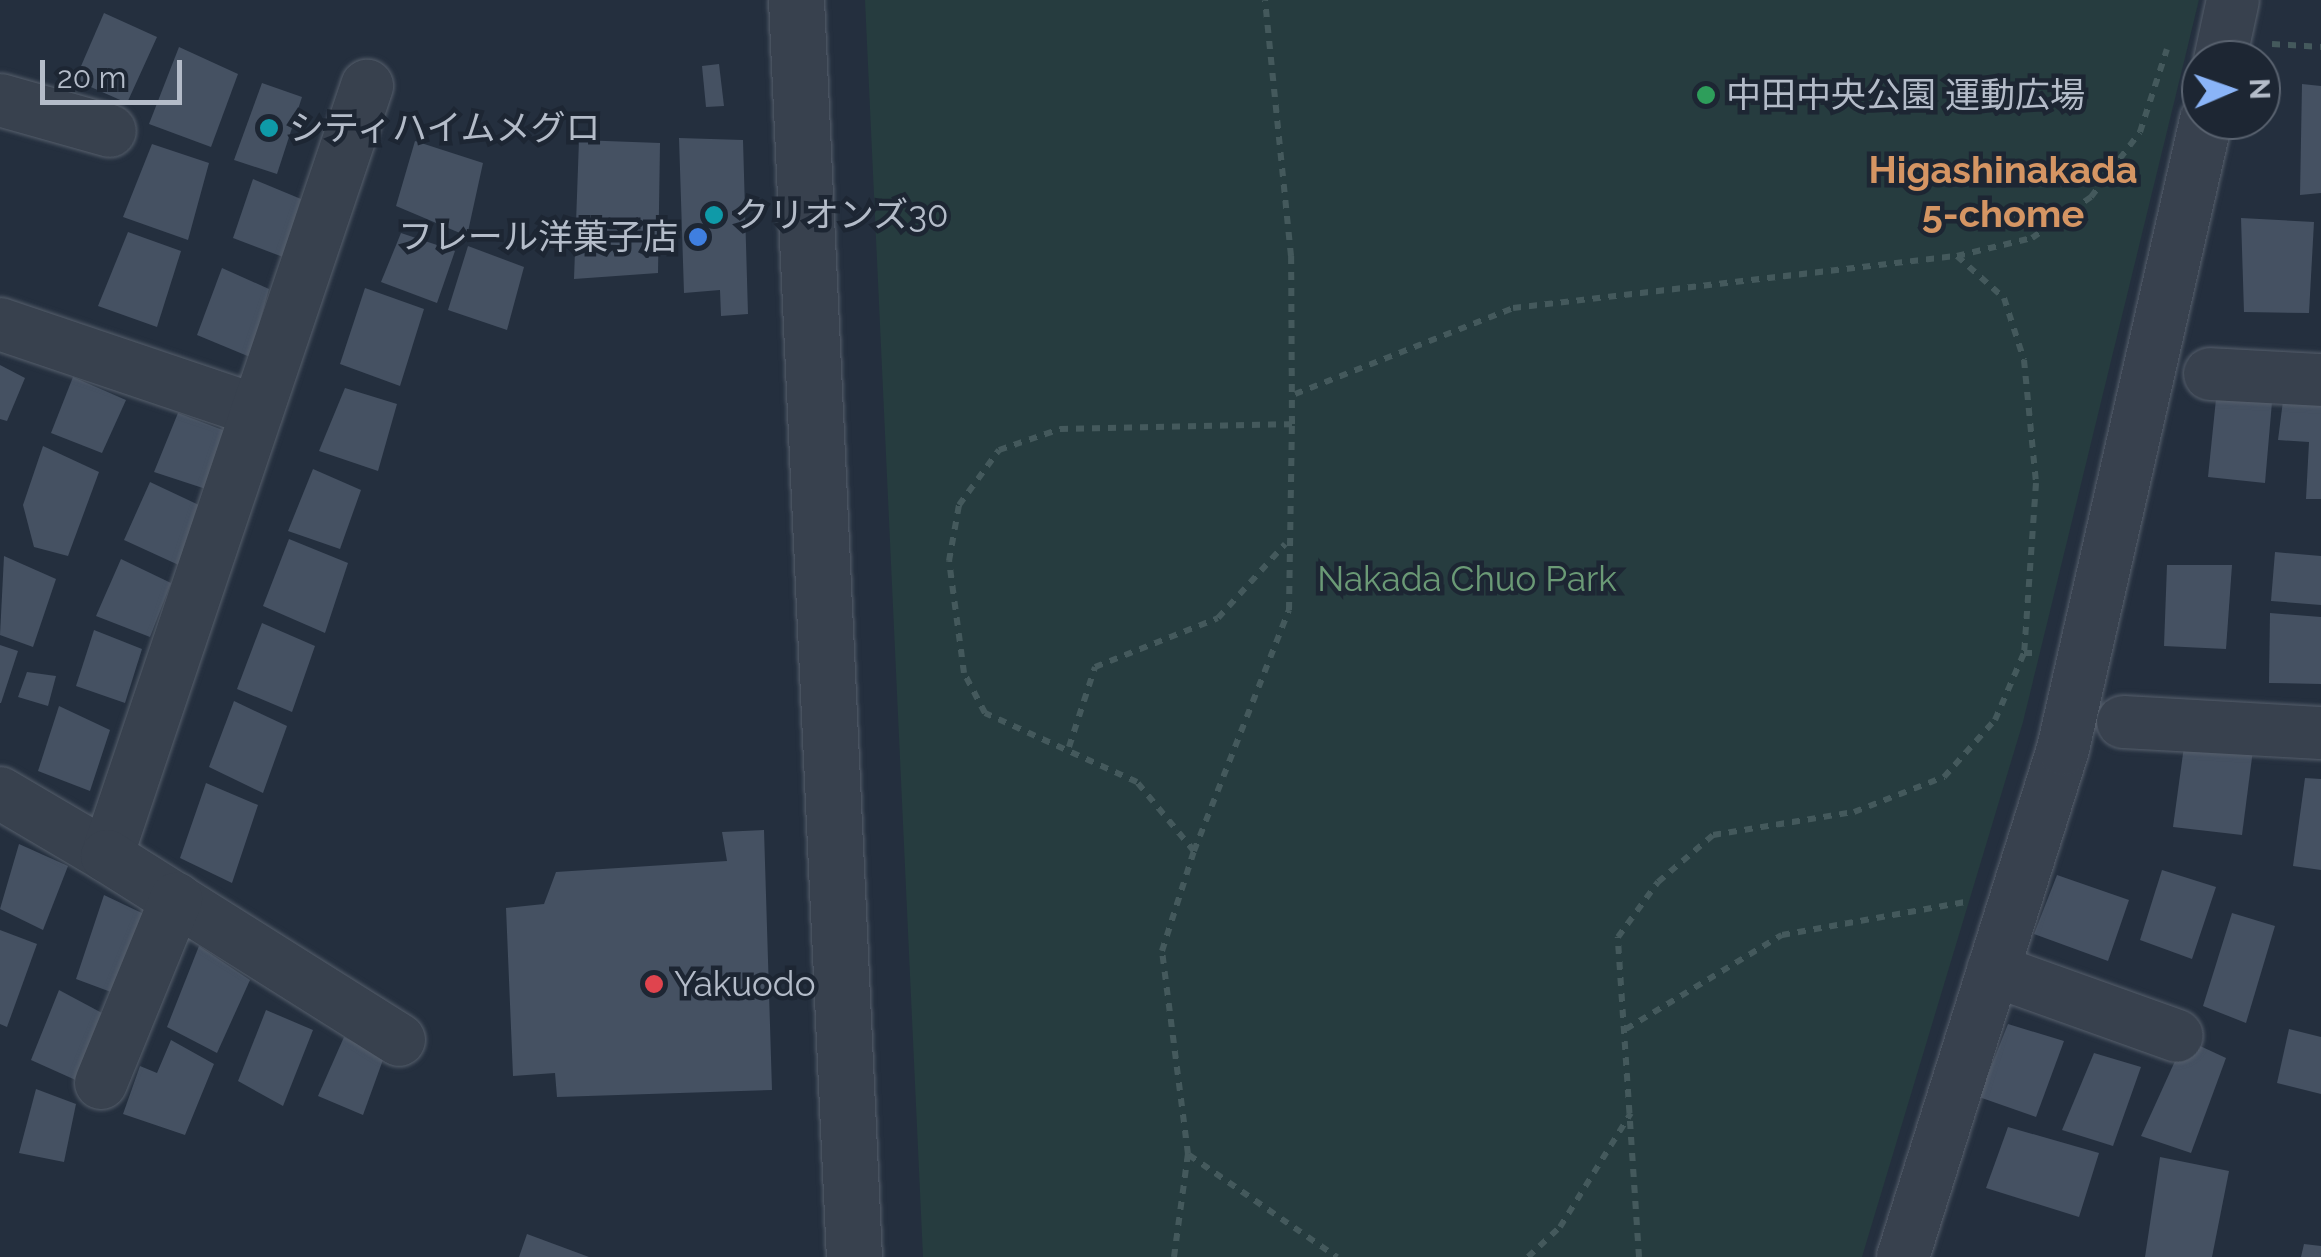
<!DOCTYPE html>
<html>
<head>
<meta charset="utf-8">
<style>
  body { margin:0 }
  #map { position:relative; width:2321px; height:1257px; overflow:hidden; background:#242f3e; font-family:Raleway,"Noto Sans JP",sans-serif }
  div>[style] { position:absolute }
  .green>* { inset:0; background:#263c3f }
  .building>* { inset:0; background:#455162 }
  .path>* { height:6px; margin-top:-3px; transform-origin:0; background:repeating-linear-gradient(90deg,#44595c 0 8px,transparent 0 16px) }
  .roads { filter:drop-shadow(0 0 2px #565f6c) drop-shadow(0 0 2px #565f6c) }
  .minor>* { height:52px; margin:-26px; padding:0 26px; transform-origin:26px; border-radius:26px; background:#38414e }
  .tertiary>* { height:55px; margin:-27.5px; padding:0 27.5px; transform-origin:27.5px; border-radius:27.5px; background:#38414e }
  .dots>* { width:28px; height:28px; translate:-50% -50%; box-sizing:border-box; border:5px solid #1d2633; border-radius:50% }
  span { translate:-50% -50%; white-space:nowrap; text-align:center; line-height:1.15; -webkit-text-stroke:9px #1d2633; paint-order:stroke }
  .poi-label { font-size:35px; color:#b4bcc9 }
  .left { translate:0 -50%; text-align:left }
  .right { translate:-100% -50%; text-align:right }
  .park-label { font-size:35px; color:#6b9a76 }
  .neighbourhood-label { font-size:38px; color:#d59563; font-weight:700 }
  .north { position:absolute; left:2181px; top:40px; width:100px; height:100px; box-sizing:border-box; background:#1d2633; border:2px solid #59626f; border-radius:50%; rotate:88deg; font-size:28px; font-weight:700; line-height:40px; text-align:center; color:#b4bcc9 }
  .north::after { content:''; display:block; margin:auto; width:35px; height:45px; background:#8ab4f8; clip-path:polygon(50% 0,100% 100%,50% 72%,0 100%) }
  .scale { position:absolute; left:40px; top:60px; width:142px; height:45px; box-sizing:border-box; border:5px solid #b4bcc9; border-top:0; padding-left:12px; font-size:30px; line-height:35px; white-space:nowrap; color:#b4bcc9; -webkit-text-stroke:8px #1d2633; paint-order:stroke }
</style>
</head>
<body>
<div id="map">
  <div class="green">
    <div style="clip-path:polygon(865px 0,2199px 0,2023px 722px,1862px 1257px,923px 1257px)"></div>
  </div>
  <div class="building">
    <div style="clip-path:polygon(104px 13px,157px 37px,127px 103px,75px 80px)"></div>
    <div style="clip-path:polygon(179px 47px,238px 74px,211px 147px,149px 124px)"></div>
    <div style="clip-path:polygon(719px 64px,724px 106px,706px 107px,702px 66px)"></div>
    <div style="clip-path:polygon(262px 83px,302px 97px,277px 174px,234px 160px)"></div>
    <div style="clip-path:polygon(2302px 84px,2321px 86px,2321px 193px,2300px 195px)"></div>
    <div style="clip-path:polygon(679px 138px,743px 140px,748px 314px,721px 316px,720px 290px,684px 293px)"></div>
    <div style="clip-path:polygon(579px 140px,660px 143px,658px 273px,574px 279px)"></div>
    <div style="clip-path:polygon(415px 141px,483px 163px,467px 236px,396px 206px)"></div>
    <div style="clip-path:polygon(152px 144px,209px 163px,188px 240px,123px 217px)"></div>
    <div style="clip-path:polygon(253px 179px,301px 199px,283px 257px,233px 238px)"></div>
    <div style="clip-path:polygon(2241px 218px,2314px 222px,2309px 313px,2244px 312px)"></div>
    <div style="clip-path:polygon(128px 232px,181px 251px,157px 327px,98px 306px)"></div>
    <div style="clip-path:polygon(401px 233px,455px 251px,437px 303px,381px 282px)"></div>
    <div style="clip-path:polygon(468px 246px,524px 267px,507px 330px,448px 310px)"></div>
    <div style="clip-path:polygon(222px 268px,269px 289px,250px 357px,197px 335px)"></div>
    <div style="clip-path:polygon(365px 288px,424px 309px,400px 386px,340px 364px)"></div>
    <div style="clip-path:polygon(0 365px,25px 378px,7px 421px,0 419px)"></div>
    <div style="clip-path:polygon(73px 377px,126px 400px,102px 453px,51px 433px)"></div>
    <div style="clip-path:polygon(345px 388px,397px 404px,378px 471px,319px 451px)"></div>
    <div style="clip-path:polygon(2284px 393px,2321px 396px,2321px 499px,2306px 499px,2309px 442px,2278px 440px)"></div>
    <div style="clip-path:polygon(2216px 399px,2272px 402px,2265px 483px,2208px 477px)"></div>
    <div style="clip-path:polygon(178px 413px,228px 432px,212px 491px,154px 472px)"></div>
    <div style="clip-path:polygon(43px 446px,99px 472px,68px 556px,34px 547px,23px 505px)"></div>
    <div style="clip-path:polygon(313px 469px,361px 490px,340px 549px,288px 531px)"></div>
    <div style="clip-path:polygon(150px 482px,201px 506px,183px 567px,124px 540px)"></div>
    <div style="clip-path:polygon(289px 539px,348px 563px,325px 633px,263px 606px)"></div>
    <div style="clip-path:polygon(2275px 552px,2321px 556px,2321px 605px,2271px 601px)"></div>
    <div style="clip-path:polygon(4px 556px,56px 579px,33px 647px,0 635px)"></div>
    <div style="clip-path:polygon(121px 559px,171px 583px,150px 637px,96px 616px)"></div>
    <div style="clip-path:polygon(2167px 565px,2232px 565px,2226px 649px,2164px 646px)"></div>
    <div style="clip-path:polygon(2270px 613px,2321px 617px,2321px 684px,2269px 683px)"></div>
    <div style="clip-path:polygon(262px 623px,315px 646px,292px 712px,237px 689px)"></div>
    <div style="clip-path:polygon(94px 630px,142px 649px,125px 703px,76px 686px)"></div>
    <div style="clip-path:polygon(0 645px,18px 651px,1px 703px,0 703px)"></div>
    <div style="clip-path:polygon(27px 672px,56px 676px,48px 706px,18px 697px)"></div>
    <div style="clip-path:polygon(234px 701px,287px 726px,263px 793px,209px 767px)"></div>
    <div style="clip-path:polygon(59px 706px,110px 730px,90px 791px,38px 771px)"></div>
    <div style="clip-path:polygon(2185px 739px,2254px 742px,2242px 835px,2173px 827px)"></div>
    <div style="clip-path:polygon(2305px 778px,2321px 779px,2321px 870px,2293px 866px)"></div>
    <div style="clip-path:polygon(206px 783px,258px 805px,232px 883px,180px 858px)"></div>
    <div style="clip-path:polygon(764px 830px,772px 1090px,557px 1097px,555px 1073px,513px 1076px,506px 908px,544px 904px,556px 872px,727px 861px,722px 832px)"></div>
    <div style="clip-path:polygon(19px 844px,68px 866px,43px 930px,0 909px)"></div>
    <div style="clip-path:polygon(2162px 870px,2216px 887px,2192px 959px,2140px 940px)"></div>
    <div style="clip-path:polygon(2057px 875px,2129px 900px,2108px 961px,2034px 934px)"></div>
    <div style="clip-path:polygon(104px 895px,146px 915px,119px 995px,76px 979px)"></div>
    <div style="clip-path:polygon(2232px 913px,2275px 926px,2246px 1023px,2203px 1006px)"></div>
    <div style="clip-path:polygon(0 930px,37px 944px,7px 1027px,0 1024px)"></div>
    <div style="clip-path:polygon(199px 946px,250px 980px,217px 1053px,167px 1027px)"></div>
    <div style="clip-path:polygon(59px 990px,102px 1013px,80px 1082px,31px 1060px)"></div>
    <div style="clip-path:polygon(266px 1010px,313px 1030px,283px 1106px,238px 1081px)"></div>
    <div style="clip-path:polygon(2008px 1024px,2064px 1041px,2036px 1117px,1979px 1097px)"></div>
    <div style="clip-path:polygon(2289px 1029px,2321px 1037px,2321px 1094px,2277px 1083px)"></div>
    <div style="clip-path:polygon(344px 1037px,384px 1057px,363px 1115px,318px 1096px)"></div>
    <div style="clip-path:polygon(2185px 1039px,2226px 1058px,2191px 1153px,2141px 1136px)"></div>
    <div style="clip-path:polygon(171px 1040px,214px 1064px,185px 1135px,123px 1114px,140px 1066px,157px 1073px)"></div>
    <div style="clip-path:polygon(2094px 1053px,2141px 1067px,2113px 1146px,2062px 1130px)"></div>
    <div style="clip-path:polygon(36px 1089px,76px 1104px,64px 1162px,19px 1153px)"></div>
    <div style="clip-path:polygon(2008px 1127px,2099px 1153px,2079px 1217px,1986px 1188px)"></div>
    <div style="clip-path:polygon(2160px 1157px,2229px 1171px,2212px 1257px,2145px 1257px)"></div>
    <div style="clip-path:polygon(527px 1234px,589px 1257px,519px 1257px)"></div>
    <div style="clip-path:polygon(2304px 1244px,2321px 1246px,2321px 1257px,2301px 1257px)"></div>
  </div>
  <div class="path">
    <div style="left:2272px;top:44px;width:49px;rotate:3.5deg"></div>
    <div style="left:1957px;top:256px;width:63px;rotate:41.8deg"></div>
    <div style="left:2004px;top:298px;width:65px;rotate:72.1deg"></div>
    <div style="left:2024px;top:360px;width:124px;rotate:84.4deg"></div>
    <div style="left:2036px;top:483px;width:170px;rotate:94deg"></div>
    <div style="left:1295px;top:394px;width:234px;rotate:-21.5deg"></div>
    <div style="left:1513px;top:308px;width:447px;rotate:-6.7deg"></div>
    <div style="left:1957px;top:256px;width:77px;rotate:-13.5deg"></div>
    <div style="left:2032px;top:238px;width:72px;rotate:-34.8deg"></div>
    <div style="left:2091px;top:197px;width:81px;rotate:-53deg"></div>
    <div style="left:2140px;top:132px;width:87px;rotate:-72deg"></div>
    <div style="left:1069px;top:747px;width:84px;rotate:-72deg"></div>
    <div style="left:1095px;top:667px;width:132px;rotate:-21.7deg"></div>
    <div style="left:1218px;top:618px;width:100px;rotate:-47.8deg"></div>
    <div style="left:1194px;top:851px;width:259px;rotate:-68.5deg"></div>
    <div style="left:1289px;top:610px;width:186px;rotate:-89.1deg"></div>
    <div style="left:1626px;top:1029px;width:182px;rotate:-31.1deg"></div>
    <div style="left:1782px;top:935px;width:186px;rotate:-10.2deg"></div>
    <div style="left:1189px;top:1155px;width:180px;rotate:34.6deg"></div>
    <div style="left:1174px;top:1257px;width:104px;rotate:-82.3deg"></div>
    <div style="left:1188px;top:1154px;width:205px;rotate:-97.3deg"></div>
    <div style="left:1162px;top:951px;width:105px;rotate:-72.3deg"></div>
    <div style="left:1194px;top:851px;width:89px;rotate:-129.6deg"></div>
    <div style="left:1137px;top:782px;width:167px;rotate:-155.6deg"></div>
    <div style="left:985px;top:713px;width:45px;rotate:-117.7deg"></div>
    <div style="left:964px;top:673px;width:113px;rotate:-97.6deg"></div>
    <div style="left:949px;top:561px;width:57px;rotate:-79.9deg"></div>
    <div style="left:959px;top:505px;width:68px;rotate:-54deg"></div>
    <div style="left:999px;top:450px;width:65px;rotate:-19deg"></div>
    <div style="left:1060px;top:429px;width:232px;rotate:-1.2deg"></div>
    <div style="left:1292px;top:424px;width:168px;rotate:-90.3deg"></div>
    <div style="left:1291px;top:256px;width:257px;rotate:-95.8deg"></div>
    <div style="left:1528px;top:1257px;width:44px;rotate:-43.2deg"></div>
    <div style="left:1560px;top:1227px;width:134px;rotate:-58.1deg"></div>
    <div style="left:1639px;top:1257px;width:321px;rotate:-93.8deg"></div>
    <div style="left:1618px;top:937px;width:68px;rotate:-54deg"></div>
    <div style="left:1658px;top:882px;width:72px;rotate:-40.5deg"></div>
    <div style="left:1713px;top:835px;width:143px;rotate:-9.3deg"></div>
    <div style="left:1854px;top:812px;width:97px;rotate:-21.3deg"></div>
    <div style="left:1944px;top:777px;width:76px;rotate:-48.2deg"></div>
    <div style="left:1995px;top:720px;width:73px;rotate:-66.6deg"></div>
    <div style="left:2024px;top:653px;width:10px"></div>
  </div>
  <div class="roads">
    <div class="minor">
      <div style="left:2220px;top:60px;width:61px;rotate:-77.8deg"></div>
      <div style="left:0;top:100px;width:114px;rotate:15.7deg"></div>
      <div style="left:0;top:324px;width:271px;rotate:18.7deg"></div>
      <div style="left:2210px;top:374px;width:111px;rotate:3.1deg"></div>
      <div style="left:2123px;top:722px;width:198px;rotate:3.2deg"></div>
      <div style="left:0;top:793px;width:124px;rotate:30.5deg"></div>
      <div style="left:107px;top:856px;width:813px;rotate:-71.34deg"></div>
      <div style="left:107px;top:856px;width:345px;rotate:32.2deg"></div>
      <div style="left:1993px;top:970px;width:195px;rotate:19.7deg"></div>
      <div style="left:101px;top:1083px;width:199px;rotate:-67.8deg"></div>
      <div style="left:1903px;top:1257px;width:533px;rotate:-72.52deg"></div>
      <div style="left:2063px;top:749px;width:645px;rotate:-77.19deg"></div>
    </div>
    <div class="tertiary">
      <div style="left:796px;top:0;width:1258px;rotate:87.36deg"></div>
    </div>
  </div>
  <div class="dots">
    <div style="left:1706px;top:95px;background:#2e9e5b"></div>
    <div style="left:269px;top:128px;background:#0f9aa8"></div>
    <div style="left:714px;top:215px;background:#0f9aa8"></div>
    <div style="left:698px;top:237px;background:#3f7fe0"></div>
    <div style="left:654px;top:984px;background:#e0444e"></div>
  </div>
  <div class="poi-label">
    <span class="left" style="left:1726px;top:95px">中田中央公園 運動広場</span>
    <span class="left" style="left:289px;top:128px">シティハイムメグロ</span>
    <span class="left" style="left:734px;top:215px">クリオンズ30</span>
    <span class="right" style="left:678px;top:237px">フレール洋菓子店</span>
    <span class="left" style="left:674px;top:984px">Yakuodo</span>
  </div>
  <div class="park-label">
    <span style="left:1467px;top:579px">Nakada Chuo Park</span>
  </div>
  <div class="neighbourhood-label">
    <span style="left:2003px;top:192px">Higashinakada<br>5-chome</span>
  </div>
  <div class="north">N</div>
  <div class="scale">20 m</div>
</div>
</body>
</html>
